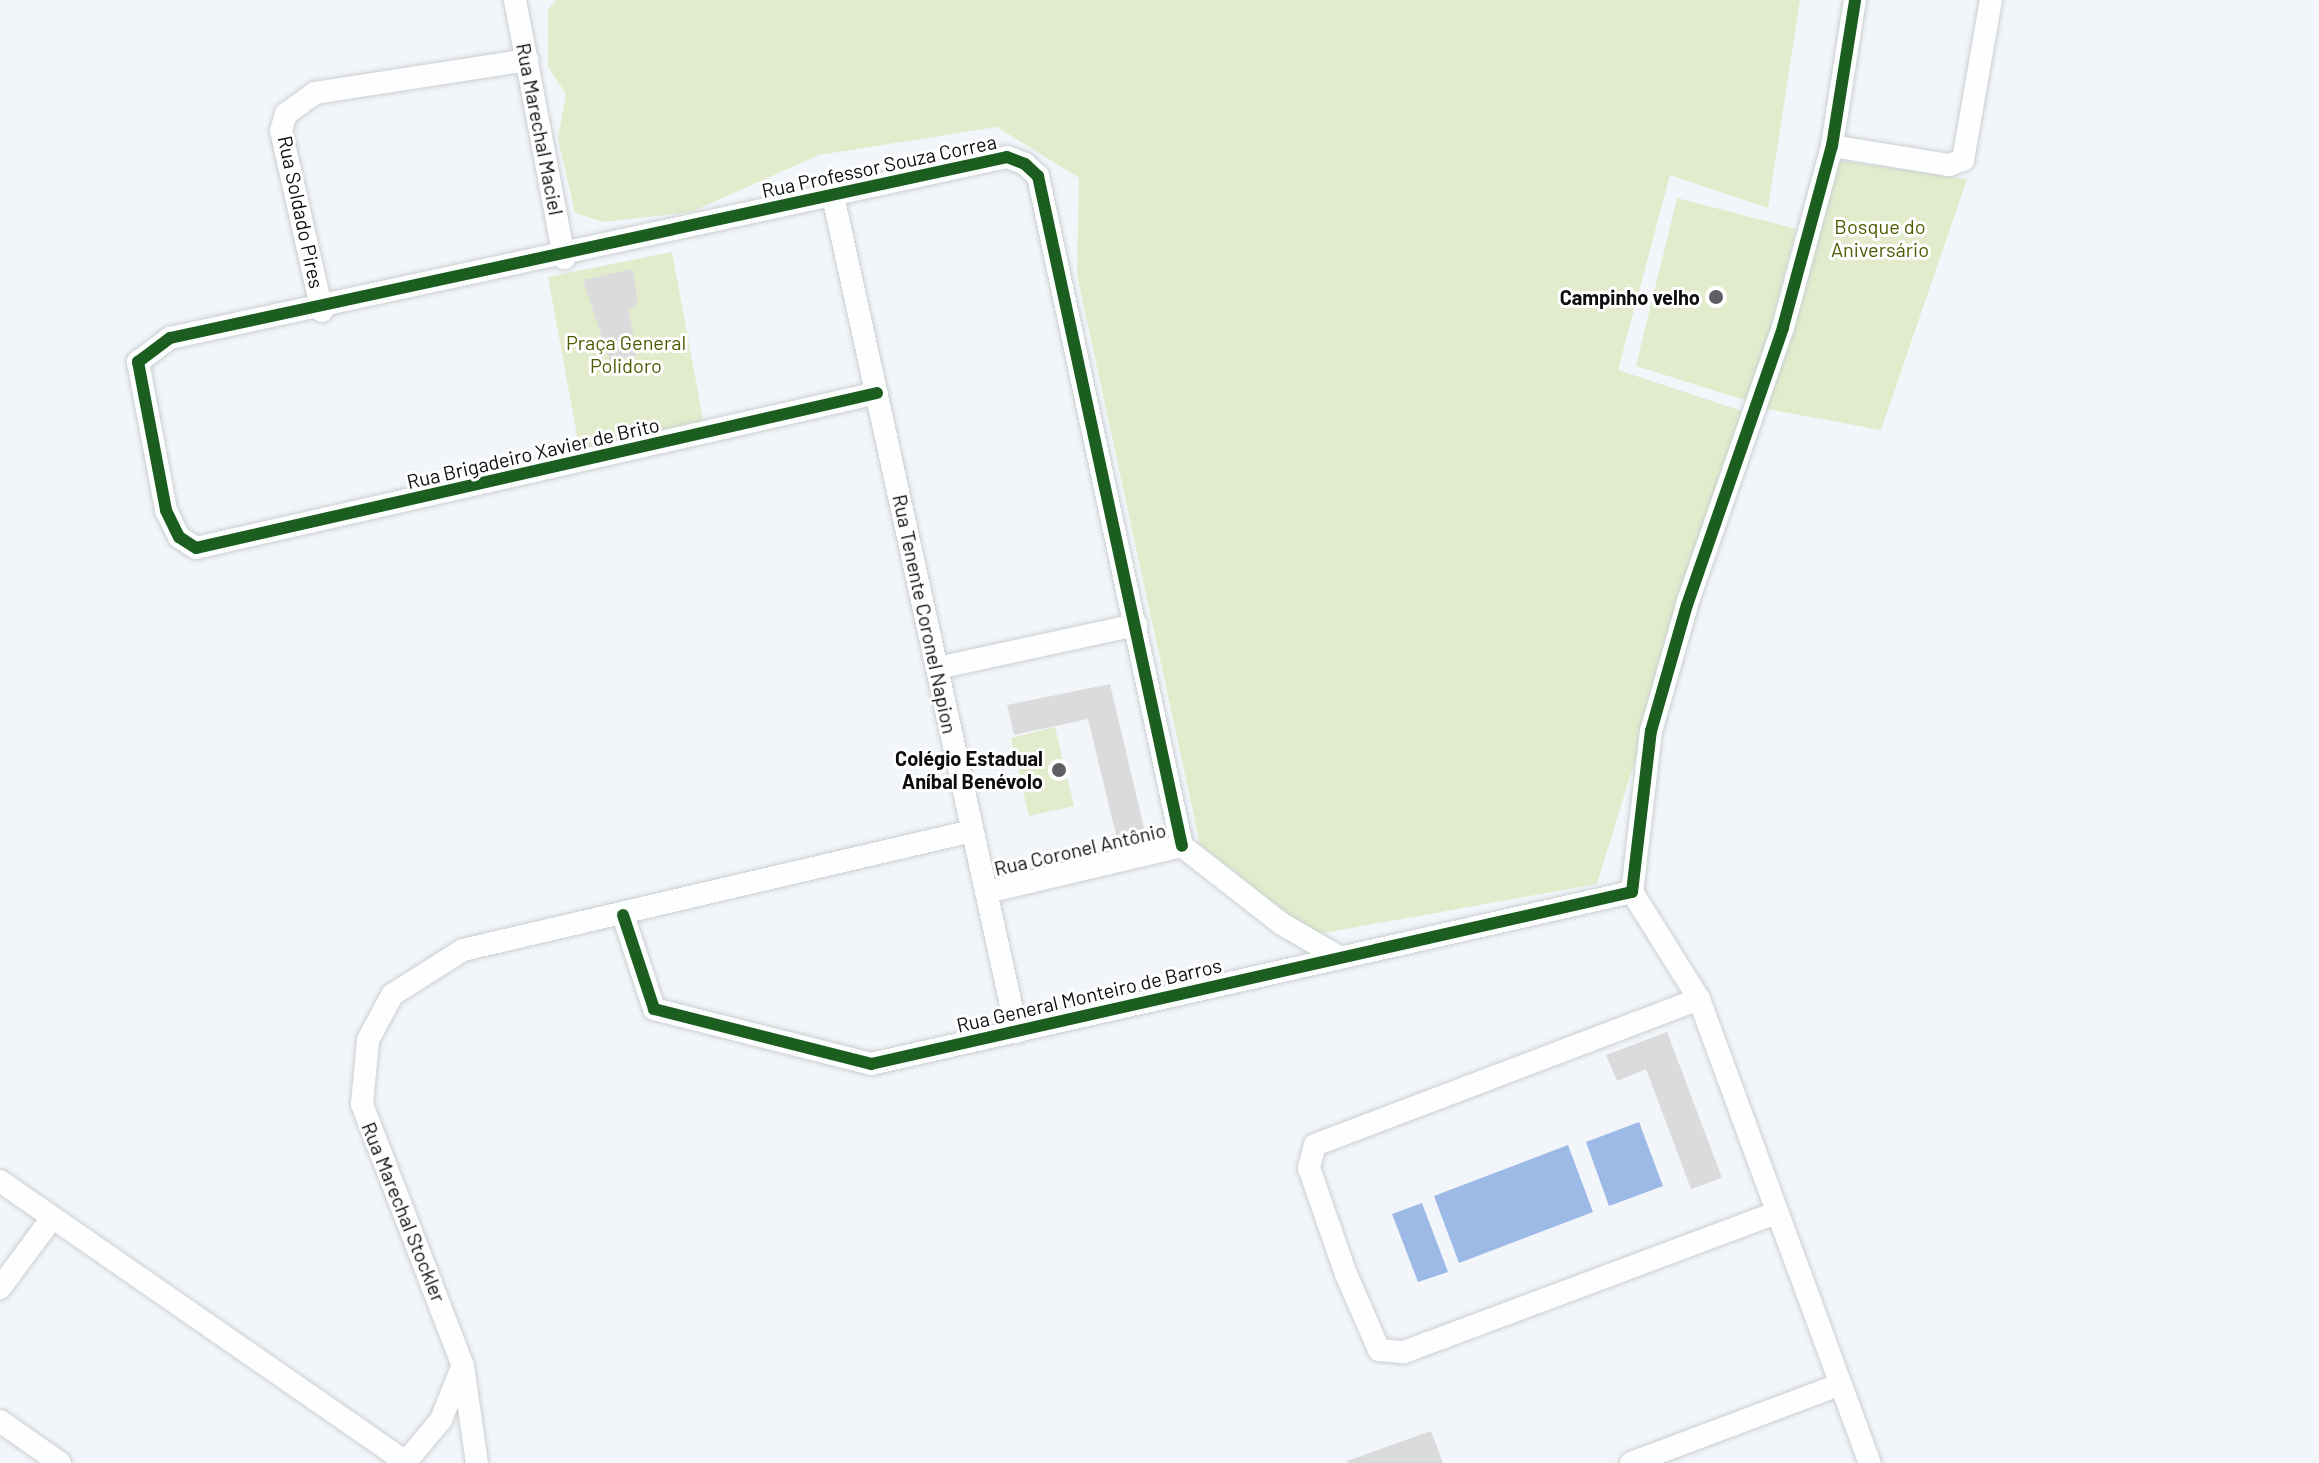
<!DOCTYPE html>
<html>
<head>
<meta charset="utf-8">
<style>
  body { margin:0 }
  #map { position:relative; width:2319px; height:1463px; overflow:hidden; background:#f2f5fa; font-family:Barlow,sans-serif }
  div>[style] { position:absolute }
  .green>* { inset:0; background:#e2eccc }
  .water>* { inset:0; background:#9db9e6 }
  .building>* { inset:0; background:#dbdbdc }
  .roads { filter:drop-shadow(0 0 2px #ccced2) drop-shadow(0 0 2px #ccced2) }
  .minor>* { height:22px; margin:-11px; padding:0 11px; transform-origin:11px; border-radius:11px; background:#fdfefe }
  .cycleway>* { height:12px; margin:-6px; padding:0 6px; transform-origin:6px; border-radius:6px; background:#1b5e20 }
  .dots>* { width:22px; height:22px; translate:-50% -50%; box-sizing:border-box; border:4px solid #fff; border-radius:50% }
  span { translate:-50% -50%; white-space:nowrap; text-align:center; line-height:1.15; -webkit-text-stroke:6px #fff; paint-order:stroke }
  .street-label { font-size:20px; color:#0b0d10 }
  .park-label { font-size:20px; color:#4e5b00 }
  .poi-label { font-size:20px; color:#0b0d10; font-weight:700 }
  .right { translate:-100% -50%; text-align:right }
</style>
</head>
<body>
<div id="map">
  <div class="green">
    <div style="clip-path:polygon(556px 0,1800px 0,1768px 208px,1670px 175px,1618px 370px,1742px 411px,1597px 884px,1312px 935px,1200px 844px,1077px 275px,1079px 178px,997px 127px,819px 155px,691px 212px,604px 222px,575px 213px,558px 139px,566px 94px,548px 67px,548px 10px)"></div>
    <div style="clip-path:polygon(1836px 160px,1967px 179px,1881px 430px,1762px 408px)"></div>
    <div style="clip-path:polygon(1677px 198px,1796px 229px,1751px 402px,1636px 366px)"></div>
    <div style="clip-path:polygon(672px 252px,705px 430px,581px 457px,548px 277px)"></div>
    <div style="clip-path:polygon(1055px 727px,1074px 806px,1029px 816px,1011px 738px)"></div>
  </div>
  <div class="water">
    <div style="clip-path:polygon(1639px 1122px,1663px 1186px,1609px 1206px,1586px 1142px)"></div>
    <div style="clip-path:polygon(1568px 1145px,1593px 1212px,1459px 1263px,1434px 1196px)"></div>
    <div style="clip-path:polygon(1422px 1203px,1448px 1272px,1418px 1282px,1392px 1214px)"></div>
  </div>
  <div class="building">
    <div style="clip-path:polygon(633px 269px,638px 304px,629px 311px,637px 355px,610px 361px,583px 280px)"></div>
    <div style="clip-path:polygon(1110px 684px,1145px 832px,1117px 839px,1088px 719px,1014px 735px,1007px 705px)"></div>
    <div style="clip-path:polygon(1667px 1032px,1722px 1178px,1691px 1189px,1646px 1069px,1617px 1081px,1606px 1055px)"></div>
    <div style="clip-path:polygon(1431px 1431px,1443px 1463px,1348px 1463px,1347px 1461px)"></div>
  </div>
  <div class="roads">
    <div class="minor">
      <div style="left:515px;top:0;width:263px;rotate:79.2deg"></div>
      <div style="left:1855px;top:0;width:148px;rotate:99deg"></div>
      <div style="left:1832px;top:146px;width:188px;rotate:105.1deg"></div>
      <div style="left:1783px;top:327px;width:294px;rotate:109.1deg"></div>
      <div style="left:1687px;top:605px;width:131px;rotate:105.9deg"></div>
      <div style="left:1651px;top:731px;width:162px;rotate:96.7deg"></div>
      <div style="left:1632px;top:892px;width:126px;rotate:57.9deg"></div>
      <div style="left:1699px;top:999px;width:495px;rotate:69.8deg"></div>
      <div style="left:1832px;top:146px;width:119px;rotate:9.2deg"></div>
      <div style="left:1949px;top:165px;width:15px;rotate:-20deg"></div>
      <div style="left:1963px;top:160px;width:162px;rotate:-80.1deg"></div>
      <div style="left:833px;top:196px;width:856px;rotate:77.59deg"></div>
      <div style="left:322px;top:311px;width:185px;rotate:-102.8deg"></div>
      <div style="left:281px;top:131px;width:18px;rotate:-74deg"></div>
      <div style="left:286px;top:114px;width:36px;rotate:-36deg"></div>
      <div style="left:315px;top:93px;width:215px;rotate:-8.8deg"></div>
      <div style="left:877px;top:393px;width:698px;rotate:167.18deg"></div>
      <div style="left:196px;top:548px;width:20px;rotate:-147deg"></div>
      <div style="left:179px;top:537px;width:30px;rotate:-116deg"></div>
      <div style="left:166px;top:510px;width:151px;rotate:-100.7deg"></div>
      <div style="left:138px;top:362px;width:40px;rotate:-37deg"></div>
      <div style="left:170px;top:338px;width:856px;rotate:-12.2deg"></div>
      <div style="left:1007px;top:157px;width:19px;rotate:21deg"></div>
      <div style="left:1025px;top:164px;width:18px;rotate:43deg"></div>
      <div style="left:1038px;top:176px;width:685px;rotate:77.87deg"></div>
      <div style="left:938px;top:668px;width:203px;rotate:-12.3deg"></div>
      <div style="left:987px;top:892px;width:200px;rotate:-13.3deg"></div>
      <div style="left:1182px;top:846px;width:127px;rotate:38deg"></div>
      <div style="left:1282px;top:924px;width:66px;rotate:30.1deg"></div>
      <div style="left:623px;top:915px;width:99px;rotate:71.7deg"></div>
      <div style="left:654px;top:1009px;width:224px;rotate:14.2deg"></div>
      <div style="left:871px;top:1064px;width:780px;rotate:-12.74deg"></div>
      <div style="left:1699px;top:999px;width:411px;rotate:159.2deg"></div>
      <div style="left:1315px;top:1145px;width:24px;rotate:105deg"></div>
      <div style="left:1309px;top:1168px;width:112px;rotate:70.8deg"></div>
      <div style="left:1346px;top:1274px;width:83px;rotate:66.5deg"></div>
      <div style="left:1379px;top:1350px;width:25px;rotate:5deg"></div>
      <div style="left:1404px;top:1352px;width:397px;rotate:-20.5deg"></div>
      <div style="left:0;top:1181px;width:494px;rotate:34.7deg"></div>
      <div style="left:0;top:1288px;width:87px;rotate:-53.4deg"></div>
      <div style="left:0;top:1421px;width:73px;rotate:35deg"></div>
      <div style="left:405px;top:1463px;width:56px;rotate:-50.1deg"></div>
      <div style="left:441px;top:1420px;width:57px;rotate:-68.4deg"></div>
      <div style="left:477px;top:1463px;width:98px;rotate:-98.2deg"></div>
      <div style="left:463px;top:1366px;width:281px;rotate:-111.1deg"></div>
      <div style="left:362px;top:1104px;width:64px;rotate:-84.6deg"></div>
      <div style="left:368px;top:1040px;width:51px;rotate:-61.9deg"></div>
      <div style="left:392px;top:995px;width:84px;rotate:-32.4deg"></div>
      <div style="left:463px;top:950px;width:523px;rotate:-13.16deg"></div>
      <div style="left:1631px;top:1463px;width:224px;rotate:-20.6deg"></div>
    </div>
  </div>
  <div class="cycleway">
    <div style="left:877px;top:393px;width:698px;rotate:167.18deg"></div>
    <div style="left:196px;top:548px;width:20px;rotate:-147deg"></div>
    <div style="left:179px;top:537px;width:30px;rotate:-116deg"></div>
    <div style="left:166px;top:510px;width:151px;rotate:-100.7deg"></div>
    <div style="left:138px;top:362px;width:40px;rotate:-37deg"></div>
    <div style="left:170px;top:338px;width:856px;rotate:-12.2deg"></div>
    <div style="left:1007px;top:157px;width:19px;rotate:21deg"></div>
    <div style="left:1025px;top:164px;width:18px;rotate:43deg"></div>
    <div style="left:1038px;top:176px;width:685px;rotate:77.87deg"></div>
    <div style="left:623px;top:915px;width:99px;rotate:71.7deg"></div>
    <div style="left:654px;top:1009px;width:224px;rotate:14.2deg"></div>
    <div style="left:871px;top:1064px;width:780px;rotate:-12.74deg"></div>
    <div style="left:1632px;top:892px;width:162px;rotate:-83.3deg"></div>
    <div style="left:1651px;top:731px;width:131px;rotate:-74.1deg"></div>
    <div style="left:1687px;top:605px;width:294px;rotate:-70.9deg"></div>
    <div style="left:1783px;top:327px;width:188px;rotate:-74.9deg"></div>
    <div style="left:1832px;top:146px;width:148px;rotate:-81deg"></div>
  </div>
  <div class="dots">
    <div style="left:1716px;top:297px;background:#5c5e62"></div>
    <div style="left:1059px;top:770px;background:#5c5e62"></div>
  </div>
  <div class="street-label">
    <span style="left:540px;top:129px;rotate:79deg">Rua Marechal Maciel</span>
    <span style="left:879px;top:166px;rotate:-12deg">Rua Professor Souza Correa</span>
    <span style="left:301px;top:212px;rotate:78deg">Rua Soldado Pires</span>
    <span style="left:533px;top:453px;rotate:-13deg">Rua Brigadeiro Xavier de Brito</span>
    <span style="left:925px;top:614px;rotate:78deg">Rua Tenente Coronel Napion</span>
    <span style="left:1080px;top:849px;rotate:-13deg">Rua Coronel Antônio</span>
    <span style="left:1089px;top:995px;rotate:-13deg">Rua General Monteiro de Barros</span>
    <span style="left:404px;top:1212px;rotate:68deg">Rua Marechal Stockler</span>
  </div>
  <div class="park-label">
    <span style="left:1880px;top:238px">Bosque do<br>Aniversário</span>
    <span style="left:626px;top:354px">Praça General<br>Polidoro</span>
  </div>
  <div class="poi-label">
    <span class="right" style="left:1700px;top:297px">Campinho velho</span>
    <span class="right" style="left:1043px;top:770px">Colégio Estadual<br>Aníbal Benévolo</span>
  </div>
</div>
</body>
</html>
